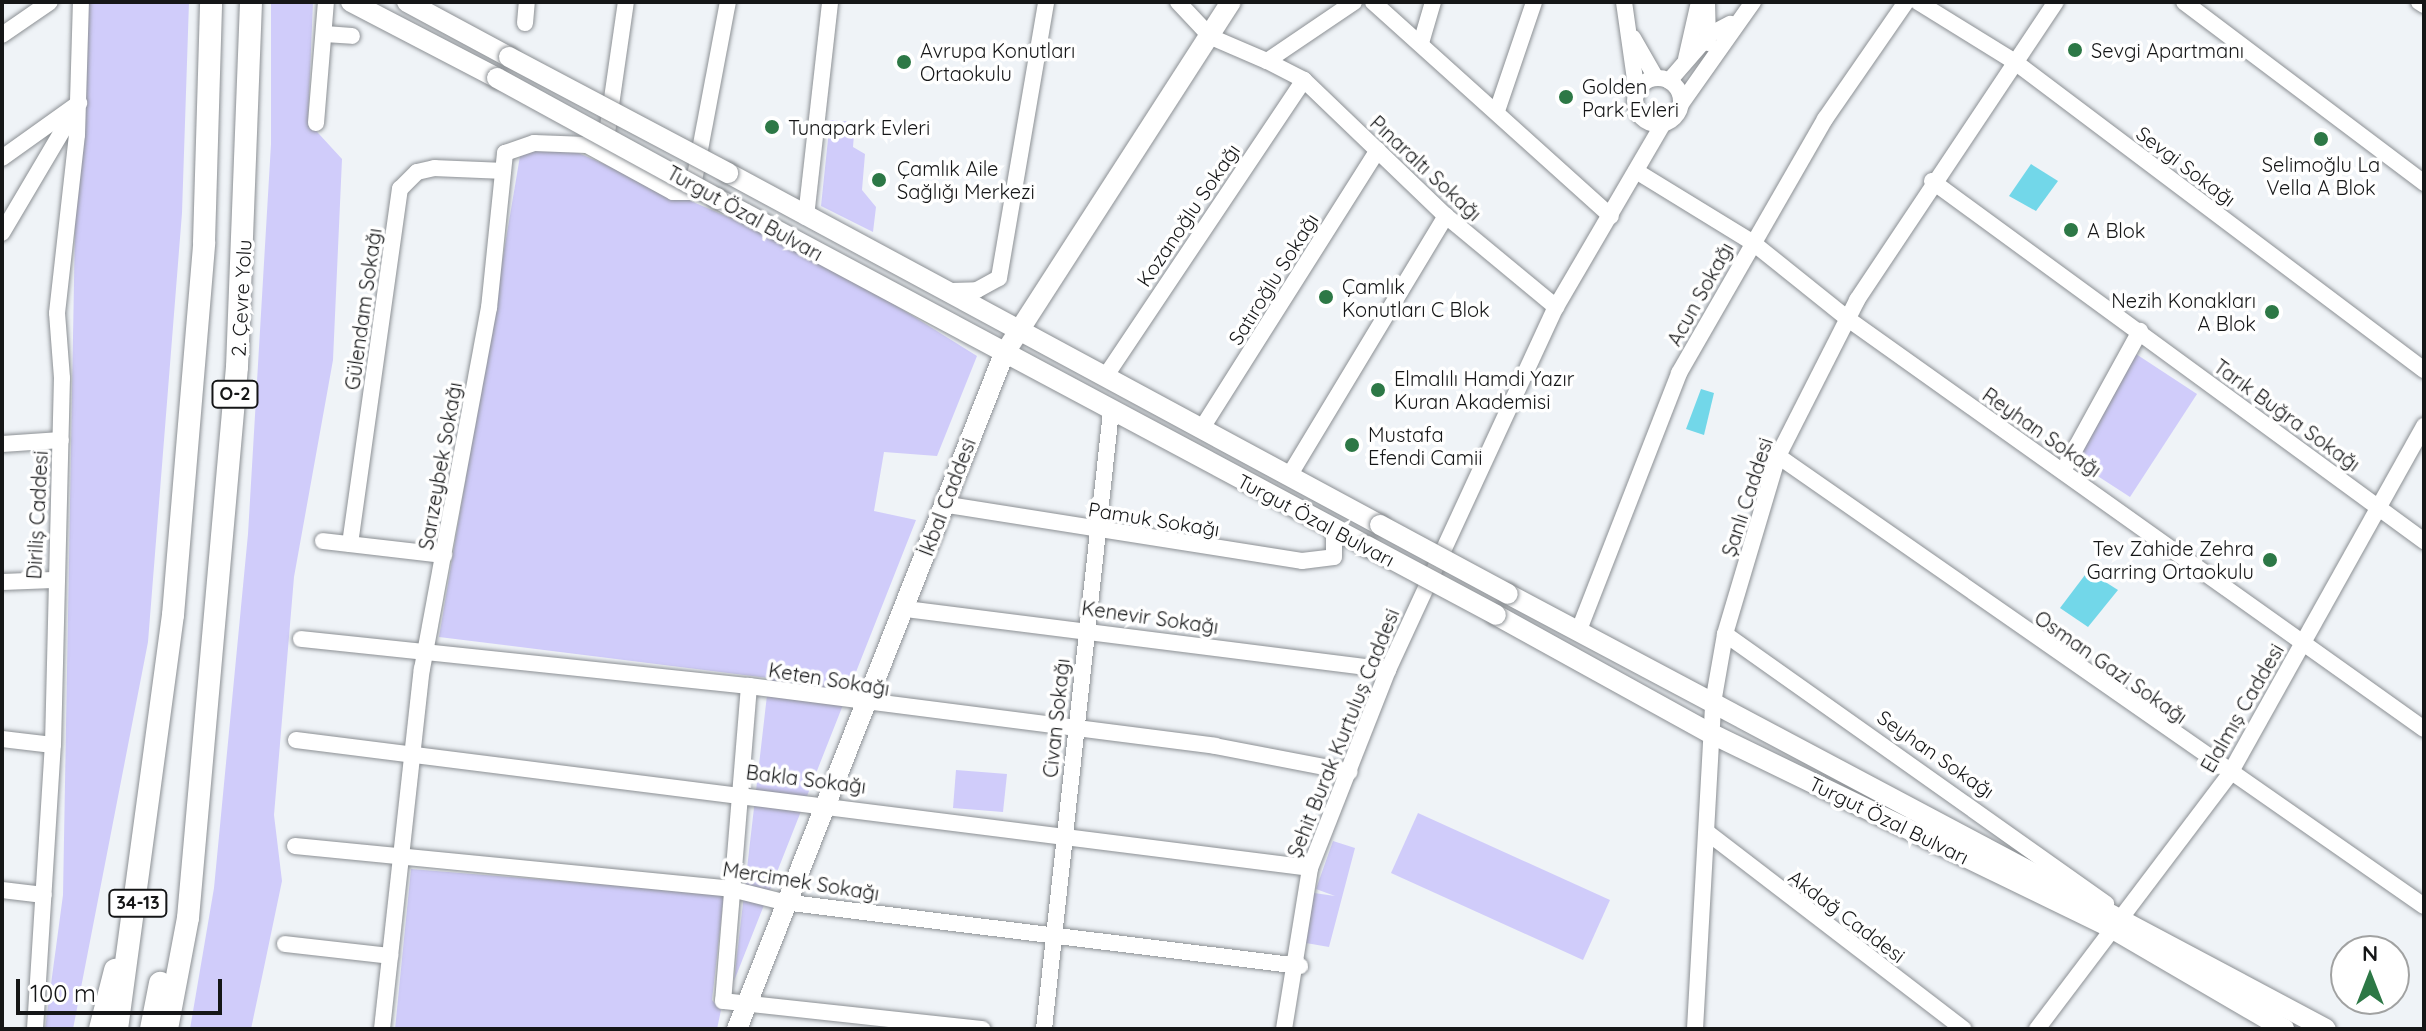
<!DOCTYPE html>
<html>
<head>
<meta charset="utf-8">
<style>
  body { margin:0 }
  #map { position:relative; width:2426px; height:1031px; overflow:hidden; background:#eff3f7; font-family:Quicksand,sans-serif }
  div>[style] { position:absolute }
  .green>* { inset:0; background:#d0ccfa }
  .water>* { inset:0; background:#72d7e9 }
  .roads { filter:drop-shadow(0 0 2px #8c9094) drop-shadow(0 0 2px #8c9094) }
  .minor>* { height:16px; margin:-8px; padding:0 8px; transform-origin:8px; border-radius:8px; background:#fff }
  .minor>.ring { margin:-8px; padding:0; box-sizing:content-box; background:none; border:16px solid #fff; border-radius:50% }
  .major>* { height:20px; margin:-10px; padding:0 10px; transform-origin:10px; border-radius:10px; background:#fff }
  .highway>* { height:22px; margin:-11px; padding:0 11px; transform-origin:11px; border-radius:11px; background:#fff }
  .bridges { filter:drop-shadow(0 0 2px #8c9094) drop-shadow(0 0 2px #8c9094) }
  .major-bridge>* { height:20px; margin:-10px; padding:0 10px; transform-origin:10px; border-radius:10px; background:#fff }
  .dots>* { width:22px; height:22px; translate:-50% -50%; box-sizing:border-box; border:4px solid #fff; border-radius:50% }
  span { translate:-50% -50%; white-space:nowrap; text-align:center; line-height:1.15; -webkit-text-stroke:7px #fff; paint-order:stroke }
  .shield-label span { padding:2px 6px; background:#fff; border:2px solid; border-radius:6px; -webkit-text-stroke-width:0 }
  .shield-label { font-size:18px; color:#151617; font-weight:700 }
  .poi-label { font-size:20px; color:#151617 }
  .left { translate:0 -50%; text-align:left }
  .right { translate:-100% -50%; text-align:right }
  .street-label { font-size:20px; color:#151617 }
  .frame { position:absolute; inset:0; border:4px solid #151617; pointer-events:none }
  .north { position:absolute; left:2330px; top:935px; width:80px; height:80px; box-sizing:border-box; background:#fff; border:2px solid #a1a2a2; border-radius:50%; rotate:0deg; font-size:22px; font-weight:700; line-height:32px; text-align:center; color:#151617 }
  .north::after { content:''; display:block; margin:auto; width:28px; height:36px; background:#2d7846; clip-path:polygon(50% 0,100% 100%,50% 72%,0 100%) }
  .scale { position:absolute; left:16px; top:979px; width:206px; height:36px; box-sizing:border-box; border:4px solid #151617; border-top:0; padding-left:10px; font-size:24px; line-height:28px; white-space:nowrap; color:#151617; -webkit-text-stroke:6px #fff; paint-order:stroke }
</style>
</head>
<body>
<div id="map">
  <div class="green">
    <div style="clip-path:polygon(79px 2px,189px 2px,182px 213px,148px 642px,73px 1029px,45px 1029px,63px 895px)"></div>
    <div style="clip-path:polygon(271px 2px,313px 2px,308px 122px,342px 159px,333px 360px,294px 577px,274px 815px,282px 881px,262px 977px,251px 1029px,190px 1029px,214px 888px,248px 534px,271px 144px)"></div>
    <div style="clip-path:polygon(830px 120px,855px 122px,853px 147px,865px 154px,862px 190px,876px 207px,873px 232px,821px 206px)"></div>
    <div style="clip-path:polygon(569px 149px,810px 252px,977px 356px,937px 456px,884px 452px,874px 511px,916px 520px,734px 981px,769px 678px,439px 637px,521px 150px)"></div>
    <div style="clip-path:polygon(2136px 354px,2197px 394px,2130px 497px,2076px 462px)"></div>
    <div style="clip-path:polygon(956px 770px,1007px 774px,1003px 812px,953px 808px)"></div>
    <div style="clip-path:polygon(1418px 813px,1610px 900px,1583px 960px,1391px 873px)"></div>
    <div style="clip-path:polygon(1333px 841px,1355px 848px,1329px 947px,1306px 943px,1314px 893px,1335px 896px,1316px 889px)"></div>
    <div style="clip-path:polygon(411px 869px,724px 894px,712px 1000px,721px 1010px,717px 1029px,395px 1029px)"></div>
  </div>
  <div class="water">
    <div style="clip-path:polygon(2031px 164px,2058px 181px,2036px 211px,2009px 196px)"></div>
    <div style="clip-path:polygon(1701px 389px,1714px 393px,1704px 435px,1686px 429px)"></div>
    <div style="clip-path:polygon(2088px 571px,2118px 590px,2088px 627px,2060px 608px)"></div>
  </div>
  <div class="roads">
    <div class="minor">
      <div style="left:1178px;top:2px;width:48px;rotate:46.7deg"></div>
      <div style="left:1211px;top:37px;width:61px;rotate:23.2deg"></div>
      <div style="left:1267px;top:61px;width:105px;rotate:-34.1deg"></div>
      <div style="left:1373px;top:2px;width:320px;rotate:42deg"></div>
      <div style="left:1624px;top:2px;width:92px;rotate:81.9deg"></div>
      <div style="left:1707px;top:2px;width:41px;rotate:88.6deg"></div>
      <div style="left:1918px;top:2px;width:114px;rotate:31.7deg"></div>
      <div style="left:2015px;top:62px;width:512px;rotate:36.98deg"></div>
      <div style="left:2184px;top:2px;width:301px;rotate:37deg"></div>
      <div style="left:2419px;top:2px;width:6px;rotate:31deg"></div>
      <div style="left:525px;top:23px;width:21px;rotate:-85deg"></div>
      <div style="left:325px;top:34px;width:27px;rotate:4deg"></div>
      <div style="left:2px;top:35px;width:58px;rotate:-34.5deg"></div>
      <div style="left:1633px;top:38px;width:46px;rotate:60.1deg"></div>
      <div style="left:1421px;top:43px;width:43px;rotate:-73.7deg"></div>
      <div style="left:1686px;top:59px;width:58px;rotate:-77.2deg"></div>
      <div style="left:1267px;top:61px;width:42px;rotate:27.2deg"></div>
      <div style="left:1304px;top:80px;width:197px;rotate:43.8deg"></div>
      <div style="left:1446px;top:216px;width:143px;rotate:39.6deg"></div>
      <div class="ring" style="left:1635px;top:78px;width:30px;height:30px"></div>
      <div style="left:1669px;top:81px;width:61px;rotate:-49deg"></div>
      <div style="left:1709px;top:35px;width:24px;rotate:-28deg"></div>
      <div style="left:1681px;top:104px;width:125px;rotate:-54.8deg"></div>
      <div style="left:1498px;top:108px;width:112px;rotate:-71.2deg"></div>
      <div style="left:316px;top:123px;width:121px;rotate:-85.3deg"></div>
      <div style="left:605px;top:147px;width:147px;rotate:-81.8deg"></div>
      <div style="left:2px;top:158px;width:95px;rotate:-35.5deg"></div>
      <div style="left:1636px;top:171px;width:136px;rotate:31.5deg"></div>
      <div style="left:1752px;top:242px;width:123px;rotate:38.7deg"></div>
      <div style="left:1848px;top:319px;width:707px;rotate:35.44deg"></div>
      <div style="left:1932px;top:181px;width:610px;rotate:36.19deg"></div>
      <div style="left:806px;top:217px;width:216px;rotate:-83.6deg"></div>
      <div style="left:2px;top:233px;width:145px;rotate:-59.4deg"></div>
      <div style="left:952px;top:291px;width:25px;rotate:-2deg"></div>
      <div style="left:977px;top:290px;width:25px;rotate:-29deg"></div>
      <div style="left:999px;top:278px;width:280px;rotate:-80.3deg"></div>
      <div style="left:1107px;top:374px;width:354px;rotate:-56.2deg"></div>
      <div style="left:1202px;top:428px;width:329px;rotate:-57.7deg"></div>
      <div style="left:2px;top:444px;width:59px;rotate:-3.9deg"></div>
      <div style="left:1778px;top:456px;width:787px;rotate:34.86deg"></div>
      <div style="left:2063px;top:471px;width:160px;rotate:-61.2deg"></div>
      <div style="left:1289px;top:476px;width:304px;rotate:-58.9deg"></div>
      <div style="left:942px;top:504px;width:364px;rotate:9deg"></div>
      <div style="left:1302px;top:561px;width:32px;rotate:-7deg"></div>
      <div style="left:1334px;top:557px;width:27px;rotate:-90deg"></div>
      <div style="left:323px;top:541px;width:122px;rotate:6.6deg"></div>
      <div style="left:350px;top:544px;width:359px;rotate:-82deg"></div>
      <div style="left:400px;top:189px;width:24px;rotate:-45deg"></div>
      <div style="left:417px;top:172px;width:18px;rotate:-13deg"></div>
      <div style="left:435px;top:168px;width:68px;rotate:2.5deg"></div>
      <div style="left:2px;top:582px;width:51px;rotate:-2.2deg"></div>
      <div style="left:906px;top:609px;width:486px;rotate:7.2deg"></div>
      <div style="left:1579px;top:630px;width:276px;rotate:-68.7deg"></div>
      <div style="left:1679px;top:373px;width:293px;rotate:-60.1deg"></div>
      <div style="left:1825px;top:119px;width:142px;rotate:-55.3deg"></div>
      <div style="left:1725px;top:634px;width:467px;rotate:35.3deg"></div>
      <div style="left:301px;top:639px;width:450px;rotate:6deg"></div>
      <div style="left:749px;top:686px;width:470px;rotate:7.3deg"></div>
      <div style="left:1215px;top:746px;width:137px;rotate:10.9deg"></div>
      <div style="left:749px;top:686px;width:316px;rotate:94.7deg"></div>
      <div style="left:723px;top:1001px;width:261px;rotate:6.2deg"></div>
      <div style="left:2px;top:739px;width:51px;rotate:6.7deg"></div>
      <div style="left:296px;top:740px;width:1022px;rotate:7.19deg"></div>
      <div style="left:1708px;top:833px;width:322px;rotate:37.5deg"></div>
      <div style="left:295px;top:846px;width:438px;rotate:5.6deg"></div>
      <div style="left:731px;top:889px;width:54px;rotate:14deg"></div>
      <div style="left:783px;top:902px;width:521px;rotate:7.06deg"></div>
      <div style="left:2px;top:890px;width:42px;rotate:6.8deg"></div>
      <div style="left:285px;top:944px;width:106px;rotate:6.5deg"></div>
      <div style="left:35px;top:1029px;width:285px;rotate:-86.4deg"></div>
      <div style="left:53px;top:745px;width:367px;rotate:-88.6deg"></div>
      <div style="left:62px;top:378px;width:65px;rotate:-94.4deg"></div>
      <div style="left:57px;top:313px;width:179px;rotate:-83.6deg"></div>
      <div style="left:77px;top:135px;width:133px;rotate:-88.3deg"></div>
      <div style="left:382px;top:1029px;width:362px;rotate:-83.7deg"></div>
      <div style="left:422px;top:669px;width:367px;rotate:-79.5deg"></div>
      <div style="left:489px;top:308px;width:156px;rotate:-84.1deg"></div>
      <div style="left:505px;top:153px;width:31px;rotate:-19deg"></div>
      <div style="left:534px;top:143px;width:53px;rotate:2.2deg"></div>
      <div style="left:587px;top:145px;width:98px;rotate:28.7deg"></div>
      <div style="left:673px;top:192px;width:19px"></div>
      <div style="left:692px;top:192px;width:193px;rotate:-79.3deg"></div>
      <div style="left:1044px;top:1029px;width:622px;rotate:-83.81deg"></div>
      <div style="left:1284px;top:1029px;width:163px;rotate:-80.8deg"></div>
      <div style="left:1310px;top:868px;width:213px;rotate:-68.5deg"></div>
      <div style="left:1388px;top:670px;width:400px;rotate:-65.2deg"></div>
      <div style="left:1556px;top:307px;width:212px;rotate:-59.7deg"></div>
      <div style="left:1695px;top:1029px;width:326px;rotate:-86.8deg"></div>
      <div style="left:1713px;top:703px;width:70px;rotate:-80.1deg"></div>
      <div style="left:1725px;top:634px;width:186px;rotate:-73.4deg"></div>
      <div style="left:1778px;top:456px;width:175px;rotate:-63.1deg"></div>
      <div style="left:1857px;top:300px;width:358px;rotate:-56.3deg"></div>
      <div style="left:2037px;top:1029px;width:318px;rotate:-52.9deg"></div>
      <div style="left:2229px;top:775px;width:400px;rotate:-60.8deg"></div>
    </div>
    <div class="major">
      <div style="left:351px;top:2px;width:165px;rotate:27.5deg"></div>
      <div style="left:407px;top:2px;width:116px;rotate:28.3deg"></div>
      <div style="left:728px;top:173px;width:741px;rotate:28.36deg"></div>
      <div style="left:718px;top:199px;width:736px;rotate:28.13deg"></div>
      <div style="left:1508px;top:594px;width:926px;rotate:28deg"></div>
      <div style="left:1496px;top:615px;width:244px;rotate:28.9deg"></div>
      <div style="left:1710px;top:733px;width:442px;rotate:25.9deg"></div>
      <div style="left:2108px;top:926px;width:204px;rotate:30.3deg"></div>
      <div style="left:737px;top:1029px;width:726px;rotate:-68.42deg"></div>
      <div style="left:1004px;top:354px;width:419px;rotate:-57.2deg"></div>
    </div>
    <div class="highway">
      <div style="left:100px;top:1029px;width:61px;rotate:-75.7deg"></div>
      <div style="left:117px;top:1029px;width:418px;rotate:-82.3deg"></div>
      <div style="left:173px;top:615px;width:374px;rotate:-85.2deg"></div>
      <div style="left:204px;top:242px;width:240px;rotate:-88.3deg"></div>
      <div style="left:151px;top:1029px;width:47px;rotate:-78.9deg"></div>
      <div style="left:167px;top:1029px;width:113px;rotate:-79.3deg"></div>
      <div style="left:188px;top:918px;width:553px;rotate:-84.92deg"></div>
      <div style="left:237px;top:367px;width:365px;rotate:-87.8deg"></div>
    </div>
  </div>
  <div class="bridges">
    <div class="major-bridge">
      <div style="left:509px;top:57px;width:248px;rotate:27.9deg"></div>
      <div style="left:497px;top:78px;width:252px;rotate:28.7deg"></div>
      <div style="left:1380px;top:525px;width:145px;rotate:28.3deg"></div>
      <div style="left:1367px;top:546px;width:146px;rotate:28.1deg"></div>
    </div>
  </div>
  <div class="dots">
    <div style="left:2075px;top:50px;background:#2d7846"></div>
    <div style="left:904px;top:62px;background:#2d7846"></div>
    <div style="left:1566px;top:97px;background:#2d7846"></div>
    <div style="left:772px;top:127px;background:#2d7846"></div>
    <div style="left:2321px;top:139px;background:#2d7846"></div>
    <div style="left:879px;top:180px;background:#2d7846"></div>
    <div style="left:2071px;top:230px;background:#2d7846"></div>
    <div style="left:1326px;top:297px;background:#2d7846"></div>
    <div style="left:2272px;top:312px;background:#2d7846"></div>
    <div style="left:1378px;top:390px;background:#2d7846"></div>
    <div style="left:1352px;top:445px;background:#2d7846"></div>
    <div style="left:2270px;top:560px;background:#2d7846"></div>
  </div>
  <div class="shield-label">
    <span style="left:235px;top:394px">O-2</span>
    <span style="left:138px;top:903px">34-13</span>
  </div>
  <div class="poi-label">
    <span class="left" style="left:920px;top:62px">Avrupa Konutları<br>Ortaokulu</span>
    <span class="left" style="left:2091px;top:50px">Sevgi Apartmanı</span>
    <span class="left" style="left:1582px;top:98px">Golden<br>Park Evleri</span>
    <span class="left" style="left:788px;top:127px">Tunapark Evleri</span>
    <span style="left:2321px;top:176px">Selimoğlu La<br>Vella A Blok</span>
    <span class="left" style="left:897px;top:180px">Çamlık Aile<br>Sağlığı Merkezi</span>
    <span class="left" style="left:2087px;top:230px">A Blok</span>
    <span class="left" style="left:1342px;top:298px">Çamlık<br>Konutları C Blok</span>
    <span class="right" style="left:2256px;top:312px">Nezih Konakları<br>A Blok</span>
    <span class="left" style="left:1394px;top:390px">Elmalılı Hamdi Yazır<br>Kuran Akademisi</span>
    <span class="left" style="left:1368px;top:446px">Mustafa<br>Efendi Camii</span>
    <span class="right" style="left:2254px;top:560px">Tev Zahide Zehra<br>Garring Ortaokulu</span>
  </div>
  <div class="street-label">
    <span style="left:2186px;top:166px;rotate:37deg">Sevgi Sokağı</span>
    <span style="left:1426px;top:168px;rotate:43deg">Pınaraltı Sokağı</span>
    <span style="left:745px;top:213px;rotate:29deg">Turgut Özal Bulvarı</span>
    <span style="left:1188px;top:215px;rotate:-56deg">Kozanoğlu Sokağı</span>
    <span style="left:1273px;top:279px;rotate:-58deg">Satıroğlu Sokağı</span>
    <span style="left:1700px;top:294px;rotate:-61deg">Acun Sokağı</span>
    <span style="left:241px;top:298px;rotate:-87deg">2. Çevre Yolu</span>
    <span style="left:363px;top:309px;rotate:-82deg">Gülendam Sokağı</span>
    <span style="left:2287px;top:415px;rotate:36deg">Tarık Buğra Sokağı</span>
    <span style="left:2042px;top:432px;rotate:35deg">Reyhan Sokağı</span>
    <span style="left:440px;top:466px;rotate:-80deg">Sarızeybek Sokağı</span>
    <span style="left:947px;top:497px;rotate:-69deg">İkbal Caddesi</span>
    <span style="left:1747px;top:497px;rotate:-72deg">Şanlı Caddesi</span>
    <span style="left:37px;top:515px;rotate:-87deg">Diriliş Caddesi</span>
    <span style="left:1154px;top:519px;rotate:9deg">Pamuk Sokağı</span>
    <span style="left:1316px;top:520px;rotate:28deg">Turgut Özal Bulvarı</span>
    <span style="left:1150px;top:617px;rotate:8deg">Kenevir Sokağı</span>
    <span style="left:2111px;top:667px;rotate:35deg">Osman Gazi Sokağı</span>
    <span style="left:829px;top:679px;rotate:9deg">Keten Sokağı</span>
    <span style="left:2242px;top:708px;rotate:-60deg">Elalmış Caddesi</span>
    <span style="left:1056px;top:718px;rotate:-84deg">Civan Sokağı</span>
    <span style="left:1343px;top:733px;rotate:-68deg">Şehit Burak Kurtuluş Caddesi</span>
    <span style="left:1936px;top:754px;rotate:35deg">Seyhan Sokağı</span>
    <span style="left:806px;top:779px;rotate:7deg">Bakla Sokağı</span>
    <span style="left:1889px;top:820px;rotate:26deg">Turgut Özal Bulvarı</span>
    <span style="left:801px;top:881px;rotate:9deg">Mercimek Sokağı</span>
    <span style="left:1847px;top:916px;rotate:37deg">Akdağ Caddesi</span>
  </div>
  <div class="frame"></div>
  <div class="north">N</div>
  <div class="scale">100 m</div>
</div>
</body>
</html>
